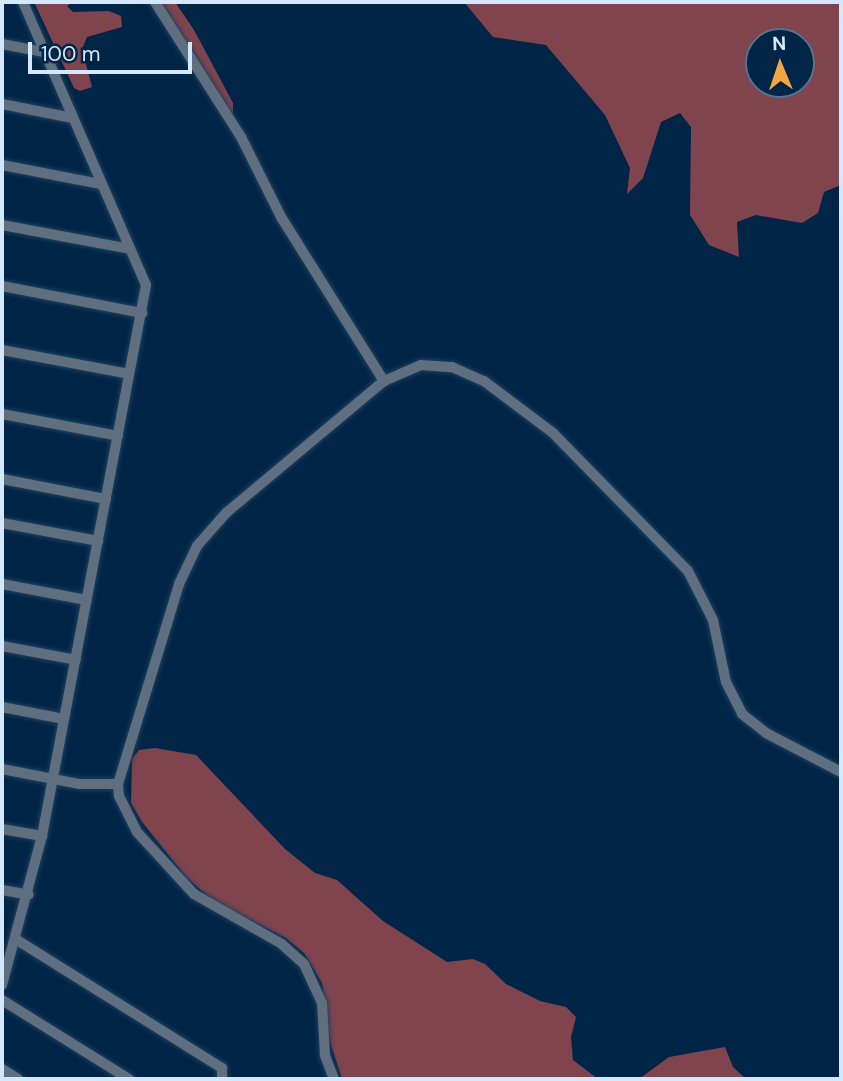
<!DOCTYPE html>
<html>
<head>
<meta charset="utf-8">
<style>
  body { margin:0 }
  #map { position:relative; width:843px; height:1081px; overflow:hidden; background:#002546; font-family:"DM Sans",sans-serif }
  div>[style] { position:absolute }
  .forest>* { inset:0; background:#80444f }
  .roads { filter:drop-shadow(0 0 2px #1e4060) drop-shadow(0 0 2px #1e4060) }
  .minor>* { height:10px; margin:-5px; padding:0 5px; transform-origin:5px; border-radius:5px; background:#5f6f80 }
  span { translate:-50% -50%; white-space:nowrap; text-align:center; line-height:1.15; -webkit-text-stroke:5px #002546; paint-order:stroke }
  .frame { position:absolute; inset:0; border:4px solid #d3e8fd; pointer-events:none }
  .north { position:absolute; left:745px; top:28px; width:70px; height:70px; box-sizing:border-box; background:#002546; border:2px solid #54738f; border-radius:50%; rotate:358deg; font-size:19px; font-weight:700; line-height:28px; text-align:center; color:#d3e8fd }
  .north::after { content:''; display:block; margin:auto; width:24px; height:32px; background:#f2a541; clip-path:polygon(50% 0,100% 100%,50% 72%,0 100%) }
  .scale { position:absolute; left:28px; top:42px; width:164px; height:32px; box-sizing:border-box; border:4px solid #d3e8fd; border-top:0; padding-left:9px; font-size:21px; line-height:24px; white-space:nowrap; color:#d3e8fd; -webkit-text-stroke:5px #002546; paint-order:stroke }
</style>
</head>
<body>
<div id="map">
  <div class="forest">
    <div style="clip-path:polygon(34px 2px,73px 2px,67px 6px,73px 12px,109px 11px,121px 16px,122px 27px,87px 37px,82px 49px,92px 87px,80px 91px,74px 88px)"></div>
    <div style="clip-path:polygon(160px 2px,175px 2px,194px 30px,233px 103px,233px 115px)"></div>
    <div style="clip-path:polygon(evenodd,464px 2px,841px 2px,841px 185px,824px 192px,818px 213px,802px 223px,756px 215px,737px 222px,739px 257px,709px 245px,690px 215px,691px 127px,680px 113px,661px 122px,643px 178px,627px 194px,630px 168px,605px 115px,546px 45px,493px 37px,464px 2px,759px 42px,801px 42px,801px 84px,759px 84px,759px 42px)"></div>
    <div style="clip-path:polygon(155px 748px,196px 755px,285px 849px,315px 873px,337px 880px,383px 921px,447px 962px,473px 959px,485px 964px,506px 984px,540px 1001px,566px 1007px,576px 1017px,571px 1037px,573px 1060px,598px 1079px,342px 1079px,330px 1042px,322px 983px,304px 953px,286px 938px,215px 902px,187px 878px,142px 822px,131px 803px,132px 759px,139px 750px)"></div>
    <div style="clip-path:polygon(725px 1047px,733px 1067px,746px 1079px,639px 1079px,669px 1057px)"></div>
  </div>
  <div class="roads">
    <div class="minor">
      <div style="left:155px;top:2px;width:160px;rotate:57.5deg"></div>
      <div style="left:241px;top:137px;width:89px;rotate:63.4deg"></div>
      <div style="left:281px;top:217px;width:194px;rotate:57.9deg"></div>
      <div style="left:2px;top:44px;width:43px;rotate:10.8deg"></div>
      <div style="left:2px;top:104px;width:72px;rotate:11.2deg"></div>
      <div style="left:2px;top:165px;width:101px;rotate:10.9deg"></div>
      <div style="left:2px;top:225px;width:130px;rotate:10.6deg"></div>
      <div style="left:2px;top:286px;width:143px;rotate:10.9deg"></div>
      <div style="left:2px;top:350px;width:129px;rotate:10.7deg"></div>
      <div style="left:2px;top:414px;width:118px;rotate:10.7deg"></div>
      <div style="left:2px;top:479px;width:106px;rotate:10.9deg"></div>
      <div style="left:2px;top:523px;width:98px;rotate:10.6deg"></div>
      <div style="left:2px;top:584px;width:86px;rotate:10.7deg"></div>
      <div style="left:2px;top:646px;width:75px;rotate:10.7deg"></div>
      <div style="left:2px;top:707px;width:63px;rotate:11deg"></div>
      <div style="left:2px;top:769px;width:78px;rotate:11deg"></div>
      <div style="left:79px;top:784px;width:39px"></div>
      <div style="left:2px;top:829px;width:41px;rotate:9.9deg"></div>
      <div style="left:2px;top:890px;width:27px;rotate:10deg"></div>
      <div style="left:17px;top:940px;width:242px;rotate:32deg"></div>
      <div style="left:222px;top:1068px;width:11px;rotate:90deg"></div>
      <div style="left:2px;top:985px;width:154px;rotate:-75deg"></div>
      <div style="left:42px;top:836px;width:561px;rotate:-79.31deg"></div>
      <div style="left:146px;top:285px;width:309px;rotate:-113.5deg"></div>
      <div style="left:2px;top:1000px;width:150px;rotate:31.9deg"></div>
      <div style="left:2px;top:1069px;width:19px;rotate:32deg"></div>
      <div style="left:334px;top:1079px;width:26px;rotate:-111deg"></div>
      <div style="left:325px;top:1055px;width:52px;rotate:-93.3deg"></div>
      <div style="left:322px;top:1003px;width:43px;rotate:-114.8deg"></div>
      <div style="left:304px;top:964px;width:30px;rotate:-138deg"></div>
      <div style="left:282px;top:944px;width:101px;rotate:-150.4deg"></div>
      <div style="left:194px;top:894px;width:84px;rotate:-132.6deg"></div>
      <div style="left:137px;top:832px;width:40px;rotate:-116.6deg"></div>
      <div style="left:119px;top:796px;width:12px;rotate:-95deg"></div>
      <div style="left:118px;top:784px;width:209px;rotate:-73deg"></div>
      <div style="left:179px;top:584px;width:42px;rotate:-64.7deg"></div>
      <div style="left:197px;top:546px;width:44px;rotate:-48.7deg"></div>
      <div style="left:226px;top:513px;width:206px;rotate:-39.9deg"></div>
      <div style="left:384px;top:381px;width:40px;rotate:-23.4deg"></div>
      <div style="left:421px;top:365px;width:31px;rotate:4deg"></div>
      <div style="left:452px;top:367px;width:35px;rotate:24deg"></div>
      <div style="left:484px;top:381px;width:86px;rotate:37deg"></div>
      <div style="left:553px;top:433px;width:193px;rotate:45.6deg"></div>
      <div style="left:688px;top:571px;width:55px;rotate:63deg"></div>
      <div style="left:713px;top:620px;width:63px;rotate:78.2deg"></div>
      <div style="left:726px;top:682px;width:36px;rotate:63deg"></div>
      <div style="left:742px;top:714px;width:31px;rotate:38deg"></div>
      <div style="left:766px;top:733px;width:85px;rotate:27.5deg"></div>
    </div>
  </div>
  <div class="frame"></div>
  <div class="north">N</div>
  <div class="scale">100 m</div>
</div>
</body>
</html>
